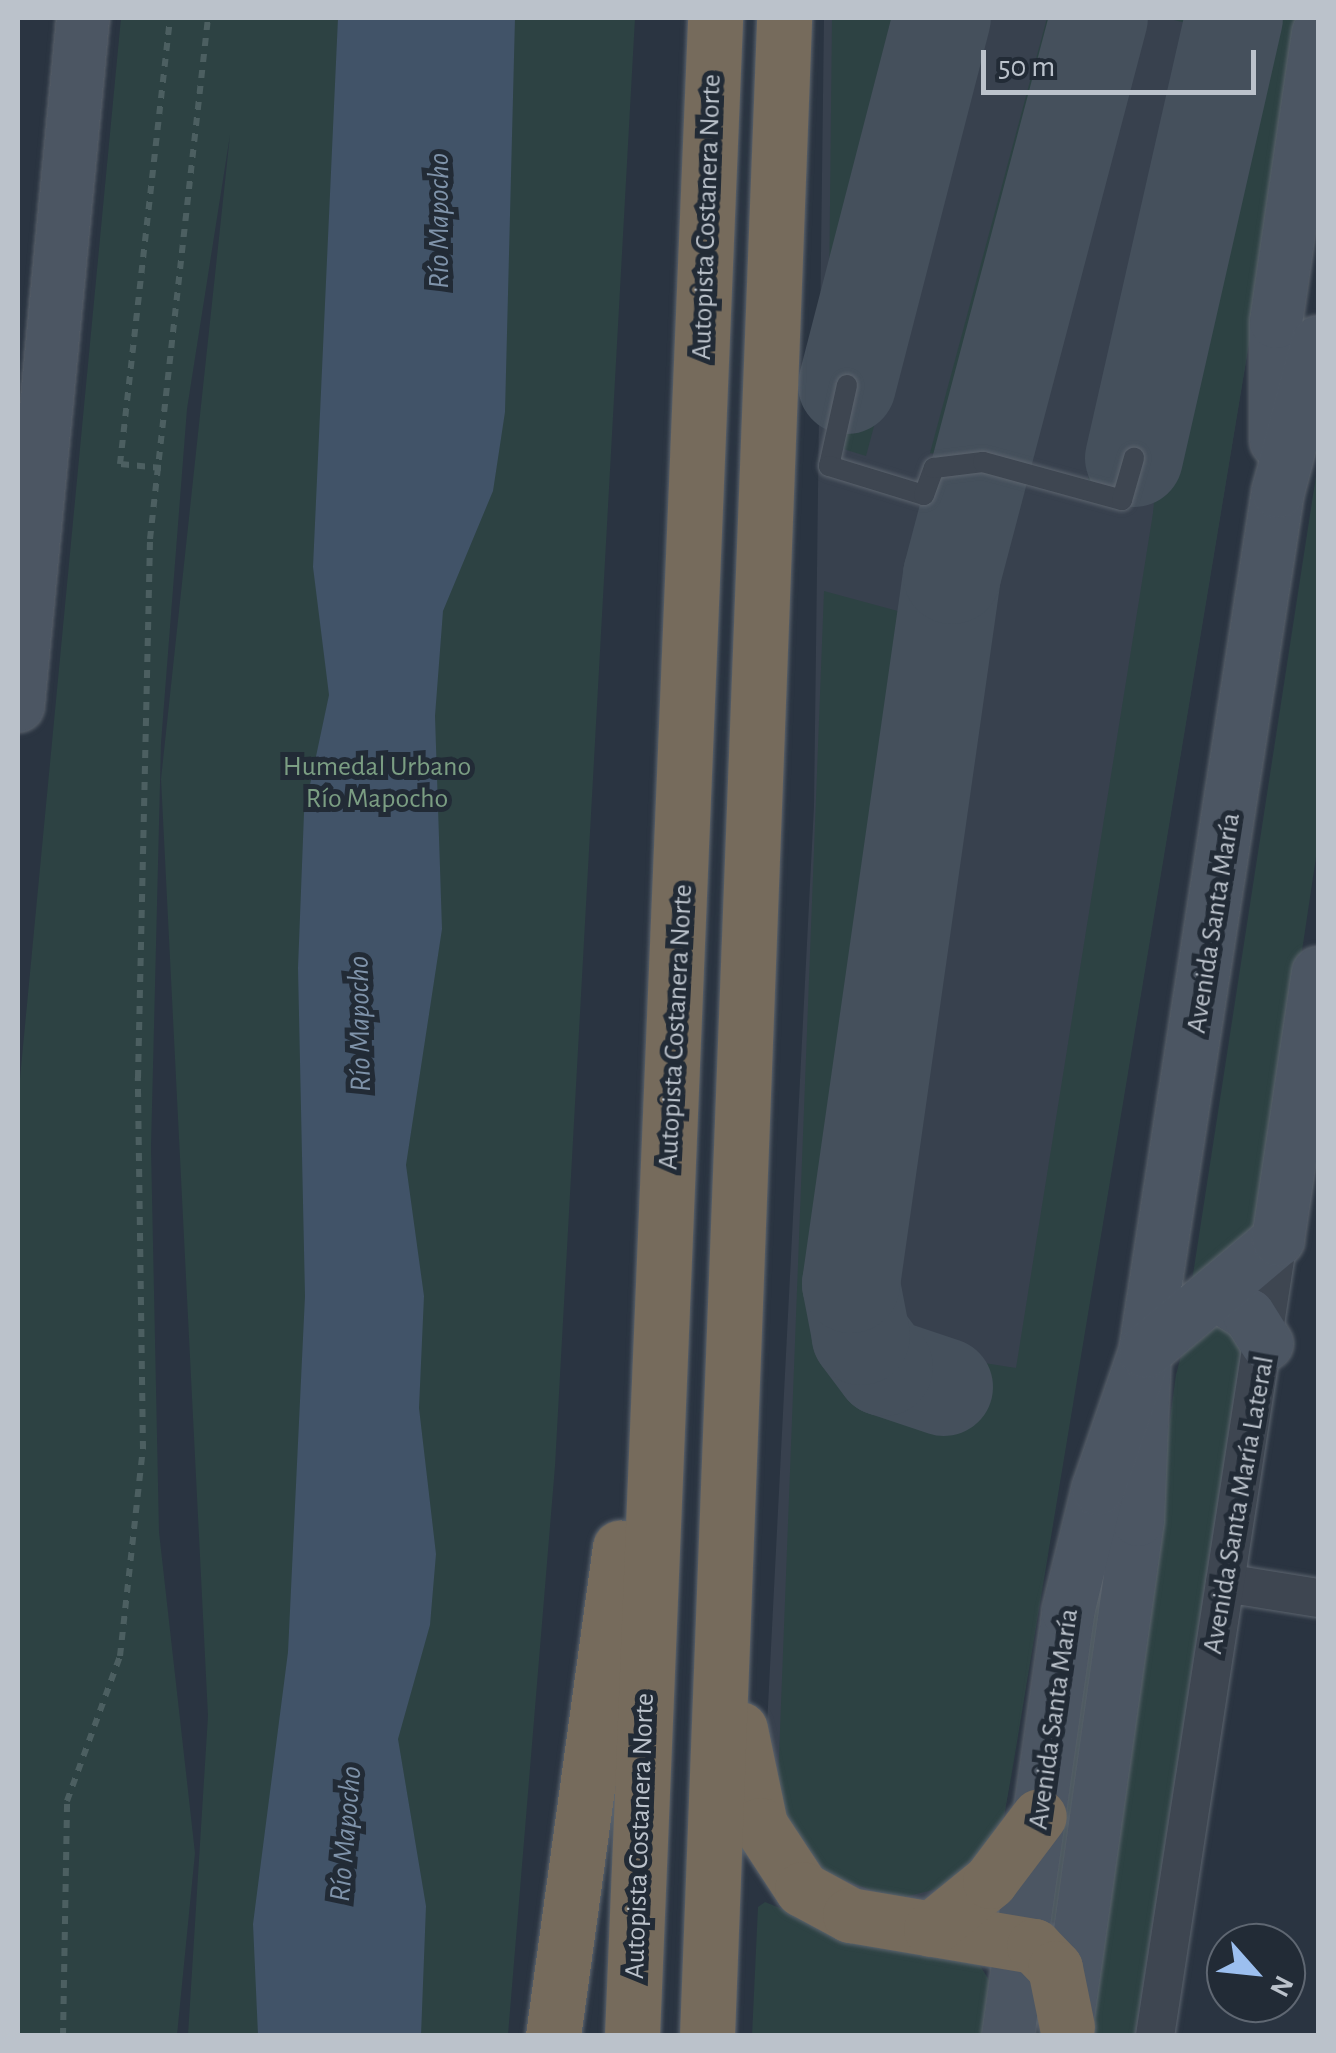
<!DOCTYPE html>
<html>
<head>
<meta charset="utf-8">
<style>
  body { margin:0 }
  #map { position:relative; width:1336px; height:2053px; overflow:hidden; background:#2a3441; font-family:"Alegreya Sans",sans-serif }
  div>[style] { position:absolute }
  .airport>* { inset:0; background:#38414e }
  .green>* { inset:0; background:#2d4243 }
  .water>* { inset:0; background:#415368 }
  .taxiway>* { height:98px; margin:-49px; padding:0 49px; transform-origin:49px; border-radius:49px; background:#45505c }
  .path>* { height:6px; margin-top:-3px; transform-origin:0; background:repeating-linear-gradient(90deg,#4c5f61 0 8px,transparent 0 16px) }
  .roads { filter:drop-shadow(0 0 2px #5c646e) drop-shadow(0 0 2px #5c646e) }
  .lane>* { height:20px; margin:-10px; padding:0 10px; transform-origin:10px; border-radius:10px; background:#3e4651 }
  .street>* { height:38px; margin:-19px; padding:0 19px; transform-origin:19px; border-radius:19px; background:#3e4651 }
  .secondary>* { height:52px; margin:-26px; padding:0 26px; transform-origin:26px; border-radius:26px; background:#4c5663 }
  .highway>* { height:55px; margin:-27.5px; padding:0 27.5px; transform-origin:27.5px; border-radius:27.5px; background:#766b5c }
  span { translate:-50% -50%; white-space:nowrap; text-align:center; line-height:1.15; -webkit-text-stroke:10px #222b36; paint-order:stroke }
  .street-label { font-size:28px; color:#bbc2cb }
  .park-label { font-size:28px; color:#7b9e83 }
  .water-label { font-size:30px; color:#7f93aa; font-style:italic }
  .frame { position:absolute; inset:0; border:20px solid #bbc2cb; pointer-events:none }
  .north { position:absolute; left:1206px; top:1923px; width:100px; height:100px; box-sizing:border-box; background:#222b36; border:2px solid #5f6772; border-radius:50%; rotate:117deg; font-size:28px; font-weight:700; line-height:40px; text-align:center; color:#bbc2cb }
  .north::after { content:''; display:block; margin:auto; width:35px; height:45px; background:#9cbfef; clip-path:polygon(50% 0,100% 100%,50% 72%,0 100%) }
  .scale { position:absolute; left:981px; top:50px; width:275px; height:45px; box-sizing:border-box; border:5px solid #bbc2cb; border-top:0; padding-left:12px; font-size:30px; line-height:35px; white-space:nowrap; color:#bbc2cb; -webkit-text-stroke:8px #222b36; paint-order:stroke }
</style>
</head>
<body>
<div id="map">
  <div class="airport">
    <div style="clip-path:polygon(824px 18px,1303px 18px,1004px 1816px,998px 1836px,919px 1906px,847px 1897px,786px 1831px,767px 1726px,814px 806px)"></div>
  </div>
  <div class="green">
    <div style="clip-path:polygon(121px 18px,635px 18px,555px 1466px,508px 2035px,188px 2035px,208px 1716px,161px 779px,230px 135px,187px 409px,161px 743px,151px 1148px,159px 1532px,195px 1853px,177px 2035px,18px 2036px,18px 1099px)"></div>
    <div style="clip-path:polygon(832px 18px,921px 18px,828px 390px)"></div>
    <div style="clip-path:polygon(959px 18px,984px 18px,866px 456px,840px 448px)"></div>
    <div style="clip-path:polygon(1047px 18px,1076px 18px,963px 459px,930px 453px)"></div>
    <div style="clip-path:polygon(1115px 18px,1134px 18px,1026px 465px,1000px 456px)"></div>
    <div style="clip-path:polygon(1166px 18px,1216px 18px,1218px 34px,1108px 485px,1088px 480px,1198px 26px)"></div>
    <div style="clip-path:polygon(1247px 18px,1303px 18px,1011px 1778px,1004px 1816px,973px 1865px,949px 1886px,896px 1899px,827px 1874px,777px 1808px,824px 591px,920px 617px,823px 1304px,867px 1377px,959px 1398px,965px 1360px,1016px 1368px,1153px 513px,1154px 502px,1132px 498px)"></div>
    <div style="clip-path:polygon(1318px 463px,1318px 844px,1260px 1231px,1190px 1294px)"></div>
    <div style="clip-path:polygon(1222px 1322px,1243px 1338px,1135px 2035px,1085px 2036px,1176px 1375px,1181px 1356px)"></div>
    <div style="clip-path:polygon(1097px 1580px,1106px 1582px,1061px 1922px,1048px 1920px)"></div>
    <div style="clip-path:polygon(765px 1902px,830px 1928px,976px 1959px,992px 1985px,984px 2035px,752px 2036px,758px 1907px)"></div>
  </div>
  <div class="water">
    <div style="clip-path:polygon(338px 18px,515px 18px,505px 412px,493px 491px,443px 611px,435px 716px,442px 929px,406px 1165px,424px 1296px,419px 1408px,436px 1554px,430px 1625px,398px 1739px,426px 1906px,421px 2036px,258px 2035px,253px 1924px,288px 1652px,305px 1296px,298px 968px,304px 813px,329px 695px,313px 567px)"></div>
  </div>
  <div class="taxiway">
    <div style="left:847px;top:385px;width:379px;rotate:-75.5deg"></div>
    <div style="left:1134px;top:458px;width:451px;rotate:-77.2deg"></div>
    <div style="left:944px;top:1387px;width:63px;rotate:-161.6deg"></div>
    <div style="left:884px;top:1367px;width:39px;rotate:-127deg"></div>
    <div style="left:861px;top:1336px;width:53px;rotate:-100.9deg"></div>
    <div style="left:851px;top:1284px;width:716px;rotate:-81.89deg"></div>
    <div style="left:952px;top:575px;width:576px;rotate:-75.22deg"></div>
  </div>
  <div class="path">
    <div style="left:161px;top:468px;width:41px;rotate:-174.4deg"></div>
    <div style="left:120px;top:464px;width:449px;rotate:-83.6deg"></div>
    <div style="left:63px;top:2036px;width:235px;rotate:-89deg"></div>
    <div style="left:67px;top:1801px;width:154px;rotate:-69.9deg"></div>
    <div style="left:120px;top:1656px;width:208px;rotate:-83.7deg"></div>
    <div style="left:143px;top:1449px;width:371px;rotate:-90.8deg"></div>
    <div style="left:138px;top:1078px;width:539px;rotate:-88.72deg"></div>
    <div style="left:150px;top:539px;width:524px;rotate:-83.65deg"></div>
  </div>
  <div class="roads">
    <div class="lane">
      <div style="left:847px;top:385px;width:83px;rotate:102.5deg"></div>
      <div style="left:829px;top:466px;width:99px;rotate:17deg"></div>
      <div style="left:924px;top:495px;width:29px;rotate:-70deg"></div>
      <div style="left:934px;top:468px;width:49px;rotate:-7deg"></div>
      <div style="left:983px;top:462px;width:144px;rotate:15.3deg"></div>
      <div style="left:1122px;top:500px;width:44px;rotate:-74.1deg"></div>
    </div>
    <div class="street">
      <div style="left:1225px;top:1583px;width:94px;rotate:9.2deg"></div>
      <div style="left:1155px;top:2036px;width:805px;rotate:-81.22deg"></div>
    </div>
    <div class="secondary">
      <div style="left:1276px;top:441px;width:119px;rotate:-90deg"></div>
      <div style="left:1276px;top:322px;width:292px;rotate:-81.7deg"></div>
      <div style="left:18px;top:706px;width:691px;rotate:-84.6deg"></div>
      <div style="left:1215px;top:1294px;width:40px;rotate:32deg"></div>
      <div style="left:1249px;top:1315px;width:34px;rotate:58deg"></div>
      <div style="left:1067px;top:2024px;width:509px;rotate:-81.98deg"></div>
      <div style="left:1138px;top:1520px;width:168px;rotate:-87.6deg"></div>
      <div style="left:1145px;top:1352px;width:870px;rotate:-81.21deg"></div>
      <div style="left:1278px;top:492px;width:155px;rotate:-75.1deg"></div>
      <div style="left:1008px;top:2036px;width:428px;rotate:-81.9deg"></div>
      <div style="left:1068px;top:1612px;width:127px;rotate:-76.3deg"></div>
      <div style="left:1098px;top:1489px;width:145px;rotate:-71.1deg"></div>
      <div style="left:1145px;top:1352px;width:174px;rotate:-40.1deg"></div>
      <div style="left:1278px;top:1240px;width:270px;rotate:-81.5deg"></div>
    </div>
    <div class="highway">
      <div style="left:740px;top:1729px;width:98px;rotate:78.2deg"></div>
      <div style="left:760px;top:1825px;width:77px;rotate:56.7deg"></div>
      <div style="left:802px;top:1889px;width:55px;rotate:28.4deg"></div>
      <div style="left:850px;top:1915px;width:187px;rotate:9.6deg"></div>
      <div style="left:1034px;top:1946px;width:30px;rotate:46deg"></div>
      <div style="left:1055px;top:1968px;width:60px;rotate:78.5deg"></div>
      <div style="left:931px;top:1929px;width:76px;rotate:-39.1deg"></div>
      <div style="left:990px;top:1881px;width:81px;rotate:-53deg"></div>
      <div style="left:553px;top:2036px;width:493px;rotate:-82.2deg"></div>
      <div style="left:632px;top:2036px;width:2020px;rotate:-87.64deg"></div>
      <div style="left:707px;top:2036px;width:2019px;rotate:-87.81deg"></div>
    </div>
  </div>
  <div class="street-label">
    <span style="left:707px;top:217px;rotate:-88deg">Autopista Costanera Norte</span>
    <span style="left:1214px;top:923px;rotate:-81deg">Avenida Santa María</span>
    <span style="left:676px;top:1027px;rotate:-87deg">Autopista Costanera Norte</span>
    <span style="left:1239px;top:1505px;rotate:-80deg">Avenida Santa María Lateral</span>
    <span style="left:1054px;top:1719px;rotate:-82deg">Avenida Santa María</span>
    <span style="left:640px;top:1836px;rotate:-88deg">Autopista Costanera Norte</span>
  </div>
  <div class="park-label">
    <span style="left:377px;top:783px">Humedal Urbano<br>Río Mapocho</span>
  </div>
  <div class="water-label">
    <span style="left:439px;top:221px;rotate:-90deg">Río Mapocho</span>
    <span style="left:360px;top:1024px;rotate:-91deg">Río Mapocho</span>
    <span style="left:346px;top:1834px;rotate:-85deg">Río Mapocho</span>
  </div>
  <div class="frame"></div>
  <div class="north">N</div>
  <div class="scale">50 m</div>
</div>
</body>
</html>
